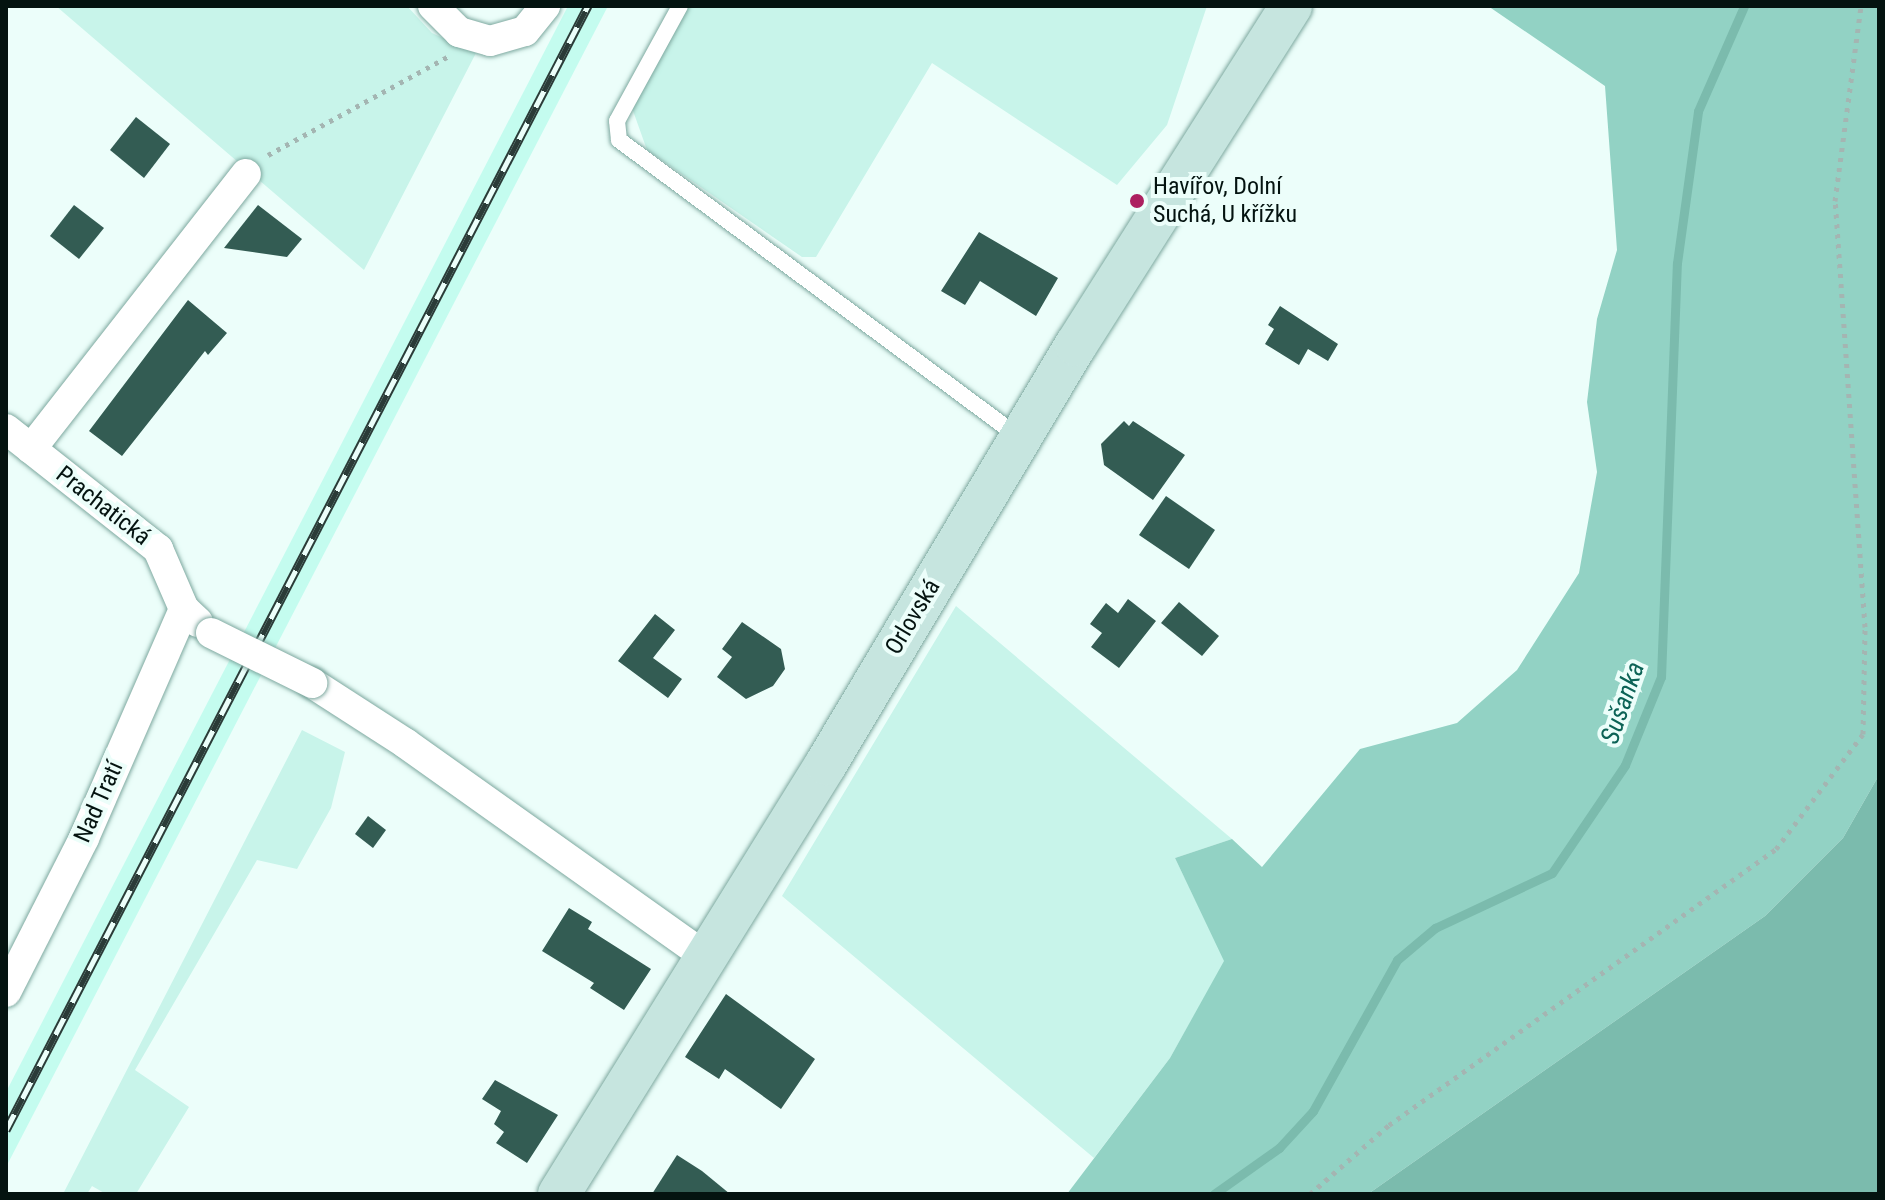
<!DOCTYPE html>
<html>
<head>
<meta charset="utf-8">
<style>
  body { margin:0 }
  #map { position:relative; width:1885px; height:1200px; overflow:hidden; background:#ecfefa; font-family:"Roboto Condensed",sans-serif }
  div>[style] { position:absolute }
  .built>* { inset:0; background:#c4fcef }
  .green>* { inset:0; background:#c8f4ea }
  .forest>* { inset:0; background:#92d2c4 }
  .water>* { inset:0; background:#7bbbad }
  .stream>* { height:9px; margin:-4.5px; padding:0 4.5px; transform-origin:4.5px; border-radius:4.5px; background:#7bbbad }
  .building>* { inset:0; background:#335c53 }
  .path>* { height:5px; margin-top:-2.5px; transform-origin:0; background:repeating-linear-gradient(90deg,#a4b5b2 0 4px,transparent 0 10px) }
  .roads { filter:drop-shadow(0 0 2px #7da89f) drop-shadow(0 0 2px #7da89f) }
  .service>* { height:16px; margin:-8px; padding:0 8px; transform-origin:8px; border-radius:8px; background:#fff }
  .minor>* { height:30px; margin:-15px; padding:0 15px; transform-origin:15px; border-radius:15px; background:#fff }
  .secondary>* { height:42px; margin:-21px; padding:0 21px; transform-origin:21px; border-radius:21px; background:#c6e5df }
  .rail>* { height:9px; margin-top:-4.5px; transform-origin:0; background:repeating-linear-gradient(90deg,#ecfefa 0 18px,#2b3b38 0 36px); box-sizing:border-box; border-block:2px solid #2b3b38 }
  .bridges { filter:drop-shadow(0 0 2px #7da89f) drop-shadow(0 0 2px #7da89f) }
  .minor-bridge>* { height:30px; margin:-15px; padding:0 15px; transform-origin:15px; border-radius:15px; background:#fff }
  .dots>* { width:22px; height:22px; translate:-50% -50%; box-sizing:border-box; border:4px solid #ecfefa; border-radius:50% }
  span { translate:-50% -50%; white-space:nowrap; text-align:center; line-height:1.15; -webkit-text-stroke:8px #ecfefa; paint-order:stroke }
  .poi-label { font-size:24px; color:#041310 }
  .left { translate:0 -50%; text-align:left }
  .street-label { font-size:24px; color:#041310 }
  .water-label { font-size:26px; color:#0c6356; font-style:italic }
  .frame { position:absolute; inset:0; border:8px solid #041310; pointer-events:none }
</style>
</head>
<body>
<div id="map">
  <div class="built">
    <div style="clip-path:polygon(568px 6px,608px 6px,6px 1167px,6px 1092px)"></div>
  </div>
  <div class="green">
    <div style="clip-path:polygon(56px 6px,407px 6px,432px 33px,476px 53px,364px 270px)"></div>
    <div style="clip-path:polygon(681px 6px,1207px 6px,1167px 125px,1117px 185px,932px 63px,816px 257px,802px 257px,647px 150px,632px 108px)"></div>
    <div style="clip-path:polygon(956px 606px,1232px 839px,1175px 858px,1225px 961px,1170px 1058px,1094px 1158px,782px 896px)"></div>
    <div style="clip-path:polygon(302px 730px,345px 752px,331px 808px,297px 869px,257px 860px,135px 1070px,189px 1107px,136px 1194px,106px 1194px,92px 1186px,87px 1194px,63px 1194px)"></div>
  </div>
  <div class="forest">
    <div style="clip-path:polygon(1488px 6px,1879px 6px,1879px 775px,1843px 838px,1765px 916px,1368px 1194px,1067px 1194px,1170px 1058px,1224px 961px,1175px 858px,1232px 839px,1262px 867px,1360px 749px,1457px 723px,1517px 670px,1579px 573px,1597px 472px,1587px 402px,1597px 319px,1617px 250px,1605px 86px)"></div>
  </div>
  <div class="water">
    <div style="clip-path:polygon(1879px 775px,1879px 1194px,1368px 1194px,1765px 916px,1843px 838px)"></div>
  </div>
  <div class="stream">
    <div style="left:1214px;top:1194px;width:80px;rotate:-35.3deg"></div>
    <div style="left:1279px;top:1148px;width:50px;rotate:-47.4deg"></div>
    <div style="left:1313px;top:1111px;width:173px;rotate:-60.9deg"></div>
    <div style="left:1397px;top:960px;width:50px;rotate:-40.1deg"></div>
    <div style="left:1435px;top:928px;width:129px;rotate:-25.2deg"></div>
    <div style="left:1552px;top:873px;width:130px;rotate:-55.9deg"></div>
    <div style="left:1625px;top:765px;width:95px;rotate:-67.8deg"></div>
    <div style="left:1661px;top:677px;width:414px;rotate:-87.8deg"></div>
    <div style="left:1677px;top:263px;width:153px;rotate:-82.1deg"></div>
    <div style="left:1698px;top:111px;width:115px;rotate:-66.3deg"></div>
  </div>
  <div class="building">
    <div style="clip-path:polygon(136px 117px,170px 144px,144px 178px,110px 150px)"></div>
    <div style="clip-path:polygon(74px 205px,104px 228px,79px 259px,50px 236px)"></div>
    <div style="clip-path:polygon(258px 205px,302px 239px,287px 257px,224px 248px)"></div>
    <div style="clip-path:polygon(979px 232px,1058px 278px,1036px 316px,980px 281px,965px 305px,941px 291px)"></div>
    <div style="clip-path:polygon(188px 300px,227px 333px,208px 355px,205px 351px,122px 456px,89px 431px)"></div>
    <div style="clip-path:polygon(1280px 306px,1338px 344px,1328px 361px,1308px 349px,1299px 365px,1265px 344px,1274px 329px,1268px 325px)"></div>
    <div style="clip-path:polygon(1124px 421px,1129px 426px,1133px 421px,1185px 455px,1153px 500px,1104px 465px,1101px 444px)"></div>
    <div style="clip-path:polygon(1166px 496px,1215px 530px,1189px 569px,1139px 535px)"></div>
    <div style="clip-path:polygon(1128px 599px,1156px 621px,1119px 668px,1091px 647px,1102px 633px,1090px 624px,1106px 603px,1118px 613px)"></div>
    <div style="clip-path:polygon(1179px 602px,1219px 636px,1202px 656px,1161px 623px)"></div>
    <div style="clip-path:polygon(655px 614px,675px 630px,653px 658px,682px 679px,668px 698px,618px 661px)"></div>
    <div style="clip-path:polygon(742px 622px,781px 649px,785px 669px,773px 686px,746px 699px,717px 677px,732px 657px,722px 649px)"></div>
    <div style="clip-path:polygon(368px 816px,386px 830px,373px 848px,355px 834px)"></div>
    <div style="clip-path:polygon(569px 908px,592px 922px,588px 929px,651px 969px,624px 1010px,590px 988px,594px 983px,542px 951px)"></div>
    <div style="clip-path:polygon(726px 994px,815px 1059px,781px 1109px,725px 1069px,719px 1079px,685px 1057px)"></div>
    <div style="clip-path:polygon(495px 1080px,558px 1115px,527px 1163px,496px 1143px,504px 1132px,494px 1124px,501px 1111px,482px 1099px)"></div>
    <div style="clip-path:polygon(677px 1155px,702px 1171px,730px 1194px,652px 1194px)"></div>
  </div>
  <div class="path">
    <div style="left:268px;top:155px;width:206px;rotate:-28.7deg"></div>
    <div style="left:1310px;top:1194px;width:105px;rotate:-41.1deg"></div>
    <div style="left:1389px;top:1125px;width:475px;rotate:-35.5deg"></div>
    <div style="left:1776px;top:849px;width:144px;rotate:-52.9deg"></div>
    <div style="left:1863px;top:734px;width:107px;rotate:-88.9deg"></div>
    <div style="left:1865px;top:627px;width:427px;rotate:-94deg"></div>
    <div style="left:1835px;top:201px;width:197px;rotate:-82.4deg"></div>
  </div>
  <div class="roads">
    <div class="service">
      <div style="left:680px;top:6px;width:131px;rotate:118.7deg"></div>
      <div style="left:617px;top:121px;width:19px;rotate:84deg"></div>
      <div style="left:619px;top:140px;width:500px;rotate:36.6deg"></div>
    </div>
    <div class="minor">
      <div style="left:433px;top:6px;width:37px;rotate:45deg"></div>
      <div style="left:459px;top:32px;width:32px;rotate:16deg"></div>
      <div style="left:490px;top:41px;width:36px;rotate:-16deg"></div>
      <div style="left:525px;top:31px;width:32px;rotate:-51deg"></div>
      <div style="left:6px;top:429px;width:194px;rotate:38.3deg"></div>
      <div style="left:158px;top:549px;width:65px;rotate:66.6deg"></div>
      <div style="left:184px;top:609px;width:19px;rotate:43deg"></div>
      <div style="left:31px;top:449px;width:349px;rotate:-52deg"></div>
      <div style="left:312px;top:683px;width:111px;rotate:32.8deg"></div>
      <div style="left:405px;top:743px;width:368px;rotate:35.4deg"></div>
      <div style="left:6px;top:992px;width:173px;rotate:-63.1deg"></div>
      <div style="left:84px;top:838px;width:250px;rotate:-66.4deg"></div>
    </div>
    <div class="secondary">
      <div style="left:559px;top:1194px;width:506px;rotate:-58.16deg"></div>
      <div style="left:826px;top:764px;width:488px;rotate:-59.2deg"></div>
      <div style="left:1076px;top:345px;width:401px;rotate:-57.6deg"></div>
    </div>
  </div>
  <div class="rail">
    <div style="left:6px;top:1130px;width:1266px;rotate:-62.63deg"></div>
  </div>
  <div class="bridges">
    <div class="minor-bridge">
      <div style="left:211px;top:633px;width:113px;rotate:26.3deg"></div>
    </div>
  </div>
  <div class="dots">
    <div style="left:1137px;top:201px;background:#ac2060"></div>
  </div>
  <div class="poi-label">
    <span class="left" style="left:1153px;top:201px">Havířov, Dolní<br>Suchá, U křížku</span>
  </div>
  <div class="street-label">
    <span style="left:103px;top:506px;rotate:38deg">Prachatická</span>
    <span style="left:913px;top:617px;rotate:-59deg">Orlovská</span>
    <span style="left:99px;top:802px;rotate:-66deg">Nad Tratí</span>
  </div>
  <div class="water-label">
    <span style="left:1623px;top:703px;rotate:-71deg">Sušanka</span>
  </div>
  <div class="frame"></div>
</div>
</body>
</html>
